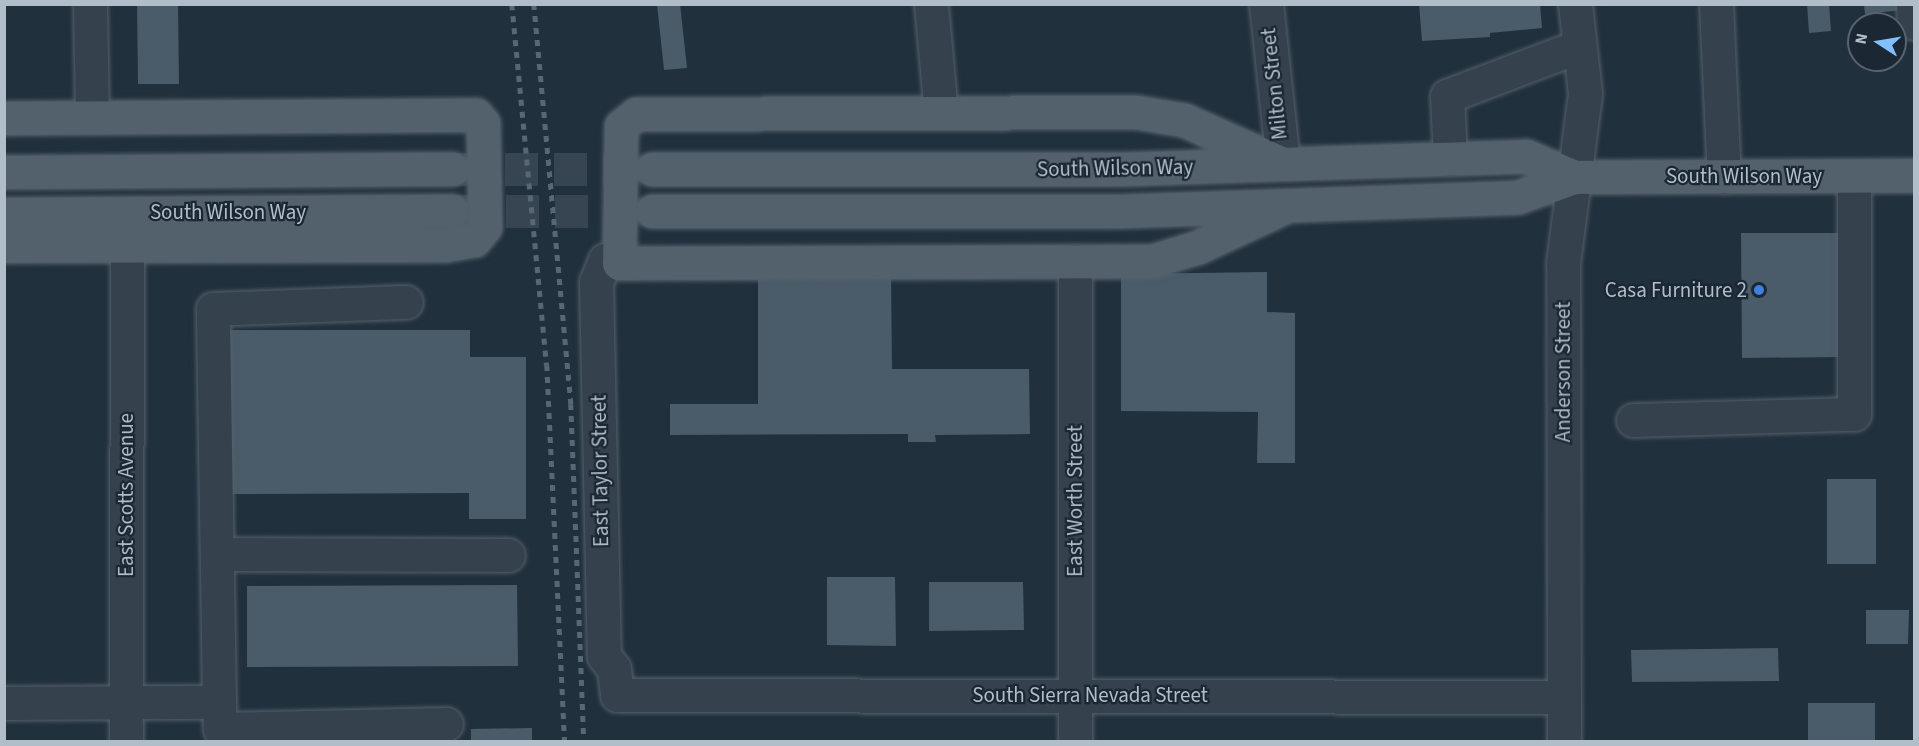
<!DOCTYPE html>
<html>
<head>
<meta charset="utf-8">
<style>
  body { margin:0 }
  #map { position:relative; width:1919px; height:746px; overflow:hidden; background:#21303d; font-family:"Source Sans 3",sans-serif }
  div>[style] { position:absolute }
  .building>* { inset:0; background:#4a5b69 }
  .major-tunnel>* { height:33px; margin-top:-16.5px; transform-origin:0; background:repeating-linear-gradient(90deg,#374552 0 33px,transparent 0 49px) }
  .roads { filter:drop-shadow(0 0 2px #54606b) drop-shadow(0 0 2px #54606b) }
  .minor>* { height:33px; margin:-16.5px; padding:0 16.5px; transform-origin:16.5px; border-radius:16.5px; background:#35424d }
  .major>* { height:33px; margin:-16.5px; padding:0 16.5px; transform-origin:16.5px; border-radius:16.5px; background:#53616d }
  .rail>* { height:4.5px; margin-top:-2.25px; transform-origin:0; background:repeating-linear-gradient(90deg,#576774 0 6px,transparent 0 12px) }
  .dots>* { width:16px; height:16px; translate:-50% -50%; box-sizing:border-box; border:3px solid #1b2732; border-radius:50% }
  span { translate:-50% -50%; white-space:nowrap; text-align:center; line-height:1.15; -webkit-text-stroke:4.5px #1b2732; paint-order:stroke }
  .street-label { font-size:21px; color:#b1bdc9 }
  .poi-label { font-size:21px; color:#b1bdc9 }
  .right { translate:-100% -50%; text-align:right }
  .frame { position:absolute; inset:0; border:6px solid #b1bdc9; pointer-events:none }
  .north { position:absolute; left:1847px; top:12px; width:60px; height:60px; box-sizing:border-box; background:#1b2732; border:2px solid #57636e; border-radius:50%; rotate:282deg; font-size:16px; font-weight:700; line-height:24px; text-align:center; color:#b1bdc9 }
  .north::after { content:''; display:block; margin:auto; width:21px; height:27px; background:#81bffe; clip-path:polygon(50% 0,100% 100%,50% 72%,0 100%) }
</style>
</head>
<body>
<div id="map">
  <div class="building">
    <div style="clip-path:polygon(137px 4px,178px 4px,179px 84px,138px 84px)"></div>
    <div style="clip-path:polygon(657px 4px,680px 4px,687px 68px,664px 70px)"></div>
    <div style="clip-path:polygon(1419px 4px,1540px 4px,1542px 28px,1490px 33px,1490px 37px,1422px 41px)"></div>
    <div style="clip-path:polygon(1807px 4px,1829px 4px,1831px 31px,1809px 33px)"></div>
    <div style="clip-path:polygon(1864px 5px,1902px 5px,1903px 10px,1865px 14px)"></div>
    <div style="clip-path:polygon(1741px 233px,1842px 233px,1842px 357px,1742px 358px)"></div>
    <div style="clip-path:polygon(1267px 272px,1267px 312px,1295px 313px,1295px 463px,1257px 463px,1258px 412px,1121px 411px,1121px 274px)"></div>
    <div style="clip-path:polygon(891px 274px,892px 369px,1029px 369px,1030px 434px,935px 435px,936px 442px,908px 442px,908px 434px,670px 435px,670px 404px,758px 404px,758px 275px)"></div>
    <div style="clip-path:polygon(226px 330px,470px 330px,470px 357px,526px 357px,526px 519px,469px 519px,469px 493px,226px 494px)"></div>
    <div style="clip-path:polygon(1827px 479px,1876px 479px,1876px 564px,1827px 564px)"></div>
    <div style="clip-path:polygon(827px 577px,895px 577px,896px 646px,827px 645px)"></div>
    <div style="clip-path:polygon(929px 582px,1023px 582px,1024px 630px,929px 631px)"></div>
    <div style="clip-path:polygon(517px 585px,518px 666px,247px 667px,247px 586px)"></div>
    <div style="clip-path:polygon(1866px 610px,1909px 610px,1908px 644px,1866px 644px)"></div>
    <div style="clip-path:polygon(1778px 648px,1779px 681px,1632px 682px,1631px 650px)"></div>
    <div style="clip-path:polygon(1808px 703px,1875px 703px,1875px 742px,1808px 742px)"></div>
    <div style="clip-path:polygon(532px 728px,532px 742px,471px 742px,471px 729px)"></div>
  </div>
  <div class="major-tunnel">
    <div style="left:456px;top:169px;width:191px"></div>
    <div style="left:457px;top:211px;width:191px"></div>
  </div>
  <div class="roads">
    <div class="minor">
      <div style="left:90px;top:4px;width:112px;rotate:89deg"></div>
      <div style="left:931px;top:4px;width:109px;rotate:84.8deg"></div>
      <div style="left:1266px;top:4px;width:161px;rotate:83.9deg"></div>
      <div style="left:1716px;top:4px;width:173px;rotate:87.4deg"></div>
      <div style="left:1913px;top:4px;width:19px;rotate:87deg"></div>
      <div style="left:1450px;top:159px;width:63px;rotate:-92.7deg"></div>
      <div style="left:1447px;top:96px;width:141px;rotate:-20.7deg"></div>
      <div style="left:619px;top:263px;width:14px;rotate:-168deg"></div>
      <div style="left:605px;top:260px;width:24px;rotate:112deg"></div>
      <div style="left:596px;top:282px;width:374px;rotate:88.8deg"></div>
      <div style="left:604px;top:656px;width:16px;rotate:52deg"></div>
      <div style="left:614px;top:669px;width:26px;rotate:83deg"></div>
      <div style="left:617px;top:695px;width:947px;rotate:0.12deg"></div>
      <div style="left:1633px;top:420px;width:221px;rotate:-1.6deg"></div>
      <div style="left:1854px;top:414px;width:238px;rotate:-90deg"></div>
      <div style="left:217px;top:554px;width:291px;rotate:0.2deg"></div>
      <div style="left:219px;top:702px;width:27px;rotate:88deg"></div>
      <div style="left:220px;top:729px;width:226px;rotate:-1.3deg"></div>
      <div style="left:4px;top:703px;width:215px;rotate:-0.3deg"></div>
      <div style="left:219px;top:702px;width:393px;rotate:-90.9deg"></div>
      <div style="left:213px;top:309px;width:193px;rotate:-2.1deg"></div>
      <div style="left:126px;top:742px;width:494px;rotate:-89.9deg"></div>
      <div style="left:1075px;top:742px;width:481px;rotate:-90deg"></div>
      <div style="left:1564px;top:742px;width:479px;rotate:-90.1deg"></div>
      <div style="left:1563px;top:263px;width:171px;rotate:-82.6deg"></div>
      <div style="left:1585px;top:93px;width:90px;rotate:-96.4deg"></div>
    </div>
    <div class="major">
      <div style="left:4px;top:118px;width:472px;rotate:-0.4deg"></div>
      <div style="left:476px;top:115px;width:11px;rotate:49deg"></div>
      <div style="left:483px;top:123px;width:104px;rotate:88.9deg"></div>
      <div style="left:485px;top:227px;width:17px;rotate:130deg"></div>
      <div style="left:474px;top:240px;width:28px;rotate:170deg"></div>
      <div style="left:446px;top:245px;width:442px;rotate:179.9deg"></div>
      <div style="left:1283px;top:164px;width:108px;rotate:-156deg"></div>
      <div style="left:1184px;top:120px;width:49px;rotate:-170.5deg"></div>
      <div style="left:1136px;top:112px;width:500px;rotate:179.77deg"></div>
      <div style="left:636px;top:114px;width:19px;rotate:141deg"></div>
      <div style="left:621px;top:126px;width:137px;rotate:90.8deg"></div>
      <div style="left:619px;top:263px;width:533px;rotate:-0.21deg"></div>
      <div style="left:1152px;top:261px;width:48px;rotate:-16.9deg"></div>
      <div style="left:1198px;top:247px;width:95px;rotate:-24.9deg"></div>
      <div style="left:652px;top:169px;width:468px"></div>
      <div style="left:1120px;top:169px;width:406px;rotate:-1.8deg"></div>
      <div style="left:1526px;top:156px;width:52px;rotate:23.6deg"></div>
      <div style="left:4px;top:172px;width:448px;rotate:-0.4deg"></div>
      <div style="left:652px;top:211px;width:469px"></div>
      <div style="left:1121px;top:211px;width:397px;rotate:-2deg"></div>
      <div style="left:1518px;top:197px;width:59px;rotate:-19.7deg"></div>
      <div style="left:1574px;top:177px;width:340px;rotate:-0.3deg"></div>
      <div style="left:4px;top:214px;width:448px;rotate:-0.4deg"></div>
    </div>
  </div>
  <div class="rail">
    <div style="left:512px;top:4px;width:363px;rotate:84.5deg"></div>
    <div style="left:547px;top:365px;width:377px;rotate:87.3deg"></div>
    <div style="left:534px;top:4px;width:402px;rotate:84.7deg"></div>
    <div style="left:571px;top:404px;width:338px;rotate:87.8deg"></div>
  </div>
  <div class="dots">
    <div style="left:1759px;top:290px;background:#3f7fe0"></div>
  </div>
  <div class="street-label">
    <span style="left:1274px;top:84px;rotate:-96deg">Milton Street</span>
    <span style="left:1115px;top:168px;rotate:-1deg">South Wilson Way</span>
    <span style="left:1744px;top:176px">South Wilson Way</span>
    <span style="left:228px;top:212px">South Wilson Way</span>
    <span style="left:1563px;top:372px;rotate:-90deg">Anderson Street</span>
    <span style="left:600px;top:471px;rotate:-91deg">East Taylor Street</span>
    <span style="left:126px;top:495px;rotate:-90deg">East Scotts Avenue</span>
    <span style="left:1075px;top:501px;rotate:-90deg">East Worth Street</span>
    <span style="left:1090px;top:695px">South Sierra Nevada Street</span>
  </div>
  <div class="poi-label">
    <span class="right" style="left:1747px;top:290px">Casa Furniture 2</span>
  </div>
  <div class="frame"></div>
  <div class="north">N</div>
</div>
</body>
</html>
